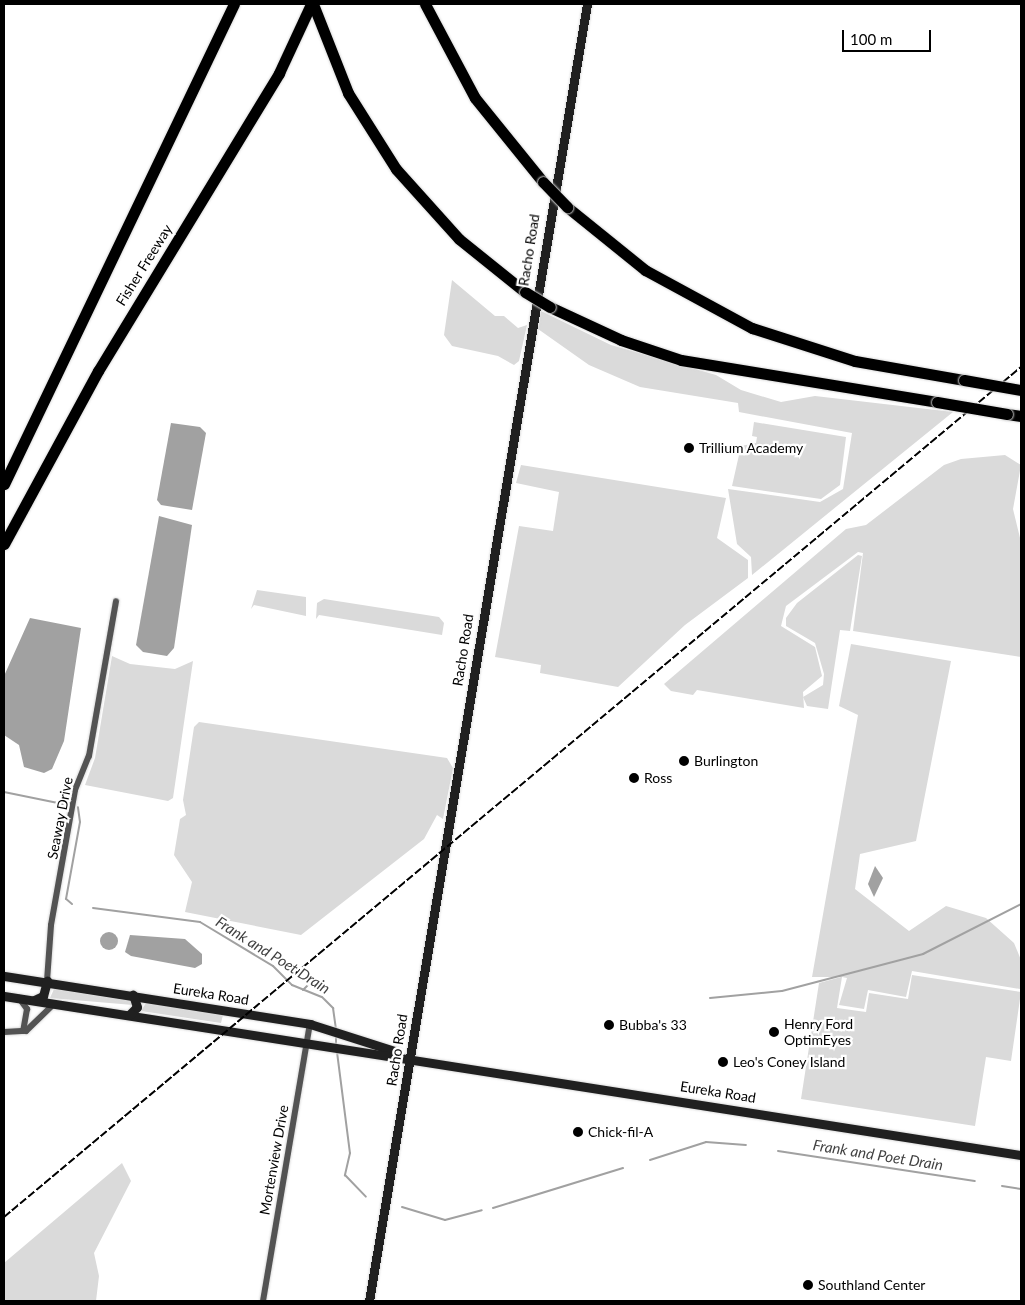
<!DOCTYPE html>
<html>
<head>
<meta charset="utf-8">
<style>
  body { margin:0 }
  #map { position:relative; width:1025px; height:1305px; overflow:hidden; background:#fff; font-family:Lato,sans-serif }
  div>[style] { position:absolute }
  .green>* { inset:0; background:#dadada }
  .water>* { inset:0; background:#a1a1a1 }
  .round { border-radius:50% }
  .stream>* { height:2px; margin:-1px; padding:0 1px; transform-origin:1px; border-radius:1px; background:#a1a1a1 }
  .roads { filter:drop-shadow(0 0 1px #dbdbdb) drop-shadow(0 0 1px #dbdbdb) }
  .street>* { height:6px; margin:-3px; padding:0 3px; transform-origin:3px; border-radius:3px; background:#535353 }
  .secondary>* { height:9px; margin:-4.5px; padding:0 4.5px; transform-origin:4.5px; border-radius:4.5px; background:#202020 }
  .highway>* { height:11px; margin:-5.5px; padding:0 5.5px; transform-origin:5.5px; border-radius:5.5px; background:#000 }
  .rail>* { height:2px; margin-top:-1px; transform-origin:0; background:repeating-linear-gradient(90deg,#000 0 8px,transparent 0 10.5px) }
  .bridges { filter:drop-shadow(0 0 1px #dbdbdb) drop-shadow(0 0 1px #dbdbdb) }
  .highway-bridge>* { height:11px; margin:-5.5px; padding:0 5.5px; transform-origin:5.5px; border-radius:5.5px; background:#000 }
  .dots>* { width:14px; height:14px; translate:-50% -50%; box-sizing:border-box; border:2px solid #fff; border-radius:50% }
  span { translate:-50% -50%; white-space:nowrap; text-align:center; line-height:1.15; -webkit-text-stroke:4.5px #fff; paint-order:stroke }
  .street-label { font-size:14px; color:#000 }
  .poi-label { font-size:14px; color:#000 }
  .left { translate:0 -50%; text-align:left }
  .water-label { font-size:15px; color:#424242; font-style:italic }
  .frame { position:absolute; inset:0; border:5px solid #000; pointer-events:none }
  .scale { position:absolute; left:842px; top:30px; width:89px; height:22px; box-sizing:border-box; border:2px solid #000; border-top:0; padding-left:6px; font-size:15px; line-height:18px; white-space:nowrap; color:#000; -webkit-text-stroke:4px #fff; paint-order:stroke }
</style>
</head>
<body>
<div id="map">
  <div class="green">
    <div style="clip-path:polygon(452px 280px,495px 316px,504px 316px,518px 328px,527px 325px,519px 361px,514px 365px,498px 356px,452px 346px,444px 335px)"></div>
    <div style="clip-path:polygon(541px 311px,611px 345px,716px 375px,741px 390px,781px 402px,815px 396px,953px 412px,752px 575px,751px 557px,737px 544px,728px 489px,820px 502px,843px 489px,852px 433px,739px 412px,738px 403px,640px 387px,589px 365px,538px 329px)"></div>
    <div style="clip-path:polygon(754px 422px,846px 437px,840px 485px,821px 499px,732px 486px,741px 446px,756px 443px,757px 437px,752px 436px)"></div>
    <div style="clip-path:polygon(1005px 455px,1021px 465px,1013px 509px,1021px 542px,1021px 657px,853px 631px,863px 553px,858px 552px,786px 606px,781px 626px,815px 647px,822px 676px,803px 692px,804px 708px,697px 690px,693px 695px,671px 691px,664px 684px,846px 529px,866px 525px,944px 465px,961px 459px)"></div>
    <div style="clip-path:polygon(521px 465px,726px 498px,717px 538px,748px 560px,748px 578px,685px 625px,618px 687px,540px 673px,541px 665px,495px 657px,519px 526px,553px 531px,559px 492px,516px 483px)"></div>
    <div style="clip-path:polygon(858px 555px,862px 556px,850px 631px,840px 630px,828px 709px,807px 706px,803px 697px,823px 685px,824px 674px,815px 643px,786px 626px,786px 618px,797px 603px)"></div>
    <div style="clip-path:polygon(257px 590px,306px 597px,306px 616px,254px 605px,251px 609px)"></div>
    <div style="clip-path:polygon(324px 599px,439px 617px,444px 623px,442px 635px,319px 615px,316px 619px,317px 603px)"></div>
    <div style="clip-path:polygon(851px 644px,951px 661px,916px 841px,860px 854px,855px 889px,909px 931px,946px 906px,986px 918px,1014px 943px,1021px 960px,1021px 983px,1020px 989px,912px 971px,906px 997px,868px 990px,864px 1009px,839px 1005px,847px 978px,842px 977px,837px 1008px,866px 1012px,869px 993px,908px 999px,912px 975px,1021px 992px,1011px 1061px,986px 1057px,975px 1126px,801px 1099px,819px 983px,841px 977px,812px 977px,858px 715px,839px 706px)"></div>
    <div style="clip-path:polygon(112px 656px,130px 664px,175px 669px,193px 661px,173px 798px,168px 801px,85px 785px,95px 758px)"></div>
    <div style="clip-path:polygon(199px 722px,447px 758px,453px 768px,443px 819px,437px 815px,424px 839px,301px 935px,185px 912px,192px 882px,174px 855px,180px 819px,186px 815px,183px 800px,194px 727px)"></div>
    <div style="clip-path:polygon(54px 989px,131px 1001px,133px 1005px,50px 998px)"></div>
    <div style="clip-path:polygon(146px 1003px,223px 1015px,221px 1023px,141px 1011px)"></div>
    <div style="clip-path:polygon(122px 1163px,131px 1181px,94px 1253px,99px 1276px,96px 1301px,4px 1301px,4px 1263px)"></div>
  </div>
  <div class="water">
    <div style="clip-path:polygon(171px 423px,200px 427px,206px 433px,192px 510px,161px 505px,157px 500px)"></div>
    <div style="clip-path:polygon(159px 516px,192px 525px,174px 648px,167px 656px,143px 652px,136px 645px)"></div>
    <div style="clip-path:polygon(30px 618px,81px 628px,64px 741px,52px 769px,44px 773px,24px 767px,19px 745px,4px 735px,4px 676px)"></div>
    <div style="clip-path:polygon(875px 866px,883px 878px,874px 897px,868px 884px)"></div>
    <div class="round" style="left:100px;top:932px;width:18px;height:18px"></div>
    <div style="clip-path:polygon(130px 935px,185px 939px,202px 954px,202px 964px,195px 968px,131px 956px,125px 952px)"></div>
  </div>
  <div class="stream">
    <div style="left:4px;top:792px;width:60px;rotate:11.5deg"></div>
    <div style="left:72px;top:904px;width:8px;rotate:-140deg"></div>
    <div style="left:66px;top:899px;width:78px;rotate:-79.7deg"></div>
    <div style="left:80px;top:822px;width:15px;rotate:-98deg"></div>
    <div style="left:93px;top:908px;width:108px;rotate:7.5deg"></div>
    <div style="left:200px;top:922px;width:85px;rotate:31.1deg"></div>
    <div style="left:273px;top:966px;width:27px;rotate:45deg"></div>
    <div style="left:292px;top:985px;width:32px;rotate:22deg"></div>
    <div style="left:322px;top:997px;width:16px;rotate:45deg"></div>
    <div style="left:333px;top:1008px;width:22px;rotate:82deg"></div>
    <div style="left:303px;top:990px;width:6px;rotate:-45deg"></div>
    <div style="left:710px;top:998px;width:72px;rotate:-5.6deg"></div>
    <div style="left:782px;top:991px;width:146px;rotate:-14.7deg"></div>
    <div style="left:923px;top:954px;width:110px;rotate:-27deg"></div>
    <div style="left:336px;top:1034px;width:11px;rotate:90deg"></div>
    <div style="left:337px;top:1052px;width:102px;rotate:82.7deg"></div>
    <div style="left:350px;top:1153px;width:23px;rotate:103deg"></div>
    <div style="left:345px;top:1175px;width:30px;rotate:46deg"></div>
    <div style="left:778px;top:1151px;width:199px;rotate:8.7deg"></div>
    <div style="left:650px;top:1160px;width:59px;rotate:-17.8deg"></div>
    <div style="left:706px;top:1142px;width:40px;rotate:4.3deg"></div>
    <div style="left:1002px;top:1186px;width:19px;rotate:9deg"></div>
    <div style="left:402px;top:1207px;width:45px;rotate:16.8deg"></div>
    <div style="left:445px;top:1220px;width:38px;rotate:-15deg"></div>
    <div style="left:493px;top:1208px;width:136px;rotate:-17.1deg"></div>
  </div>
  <div class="roads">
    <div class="street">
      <div style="left:47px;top:981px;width:56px;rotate:-85.9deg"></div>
      <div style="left:51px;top:925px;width:137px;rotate:-79.9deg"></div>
      <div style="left:75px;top:790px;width:37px;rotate:-68deg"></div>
      <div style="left:89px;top:756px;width:157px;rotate:-80.1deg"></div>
      <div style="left:19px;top:998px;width:14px;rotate:54deg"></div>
      <div style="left:27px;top:1009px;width:22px;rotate:100deg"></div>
      <div style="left:4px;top:1032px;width:22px;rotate:-3deg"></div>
      <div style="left:26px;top:1031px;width:40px;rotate:-44deg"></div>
      <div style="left:263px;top:1301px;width:281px;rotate:-80.4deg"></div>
    </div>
    <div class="secondary">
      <div style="left:4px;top:976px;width:310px;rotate:8.9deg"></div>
      <div style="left:310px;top:1024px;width:92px;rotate:17.7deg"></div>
      <div style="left:4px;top:996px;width:1029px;rotate:8.89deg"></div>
      <div style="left:34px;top:1000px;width:10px;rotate:-24deg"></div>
      <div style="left:43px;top:996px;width:16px;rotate:-75deg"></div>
      <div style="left:129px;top:1015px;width:11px;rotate:-45deg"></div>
      <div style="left:137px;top:1007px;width:13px;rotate:-108deg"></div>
      <div style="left:369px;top:1301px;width:1315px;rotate:-80.46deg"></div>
    </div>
    <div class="highway">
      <div style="left:313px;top:4px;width:96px;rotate:68.5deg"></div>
      <div style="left:348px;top:93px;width:90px;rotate:57.7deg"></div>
      <div style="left:396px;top:169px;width:94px;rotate:48deg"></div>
      <div style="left:459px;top:239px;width:85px;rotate:38.8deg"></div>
      <div style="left:425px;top:4px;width:106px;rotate:62deg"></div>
      <div style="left:475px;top:98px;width:108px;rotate:51deg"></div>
      <div style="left:567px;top:207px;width:100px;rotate:38.9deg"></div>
      <div style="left:645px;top:270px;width:122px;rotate:28.5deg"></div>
      <div style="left:752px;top:328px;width:108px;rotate:17.8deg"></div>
      <div style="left:855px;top:361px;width:111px;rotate:9.9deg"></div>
      <div style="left:550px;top:307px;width:78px;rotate:24.9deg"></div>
      <div style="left:621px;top:340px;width:63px;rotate:18.4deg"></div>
      <div style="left:681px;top:360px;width:259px;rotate:9.3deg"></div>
      <div style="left:1007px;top:414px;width:14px;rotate:8deg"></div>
      <div style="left:4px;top:484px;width:532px;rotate:-64.4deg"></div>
      <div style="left:4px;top:544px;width:197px;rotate:-61.5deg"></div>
      <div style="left:98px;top:371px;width:349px;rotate:-58.7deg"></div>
      <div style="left:279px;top:73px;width:76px;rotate:-65.1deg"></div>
    </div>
  </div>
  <div class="rail">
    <div style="left:4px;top:1217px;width:1325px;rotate:-39.89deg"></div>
  </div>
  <div class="bridges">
    <div class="highway-bridge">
      <div style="left:543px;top:182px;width:35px;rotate:46deg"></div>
      <div style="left:525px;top:292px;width:29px;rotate:31deg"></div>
      <div style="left:964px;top:380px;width:58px;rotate:10deg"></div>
      <div style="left:937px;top:402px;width:71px;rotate:9.7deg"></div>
    </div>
  </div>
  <div class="dots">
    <div style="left:689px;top:448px;background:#000"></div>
    <div style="left:684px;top:761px;background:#000"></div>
    <div style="left:634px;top:778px;background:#000"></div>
    <div style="left:609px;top:1025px;background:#000"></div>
    <div style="left:774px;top:1032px;background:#000"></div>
    <div style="left:723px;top:1062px;background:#000"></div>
    <div style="left:578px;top:1132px;background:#000"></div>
    <div style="left:808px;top:1285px;background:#000"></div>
  </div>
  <div class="street-label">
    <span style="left:529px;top:250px;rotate:-81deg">Racho Road</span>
    <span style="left:144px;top:265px;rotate:-58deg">Fisher Freeway</span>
    <span style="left:463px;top:650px;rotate:-81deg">Racho Road</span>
    <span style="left:60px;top:818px;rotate:-79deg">Seaway Drive</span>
    <span style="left:211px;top:994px;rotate:9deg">Eureka Road</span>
    <span style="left:397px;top:1050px;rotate:-81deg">Racho Road</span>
    <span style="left:718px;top:1092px;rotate:9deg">Eureka Road</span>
    <span style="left:274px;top:1160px;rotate:-80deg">Mortenview Drive</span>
  </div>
  <div class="poi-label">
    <span class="left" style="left:699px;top:448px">Trillium Academy</span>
    <span class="left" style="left:694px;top:761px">Burlington</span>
    <span class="left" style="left:644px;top:778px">Ross</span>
    <span class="left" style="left:784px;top:1032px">Henry Ford<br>OptimEyes</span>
    <span class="left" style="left:619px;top:1025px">Bubba's 33</span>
    <span class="left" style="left:733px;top:1062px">Leo's Coney Island</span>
    <span class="left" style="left:588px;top:1132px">Chick-fil-A</span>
    <span class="left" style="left:818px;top:1285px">Southland Center</span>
  </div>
  <div class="water-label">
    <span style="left:273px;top:955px;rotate:32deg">Frank and Poet Drain</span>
    <span style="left:878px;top:1155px;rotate:9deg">Frank and Poet Drain</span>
  </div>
  <div class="frame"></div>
  <div class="scale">100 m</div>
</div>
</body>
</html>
